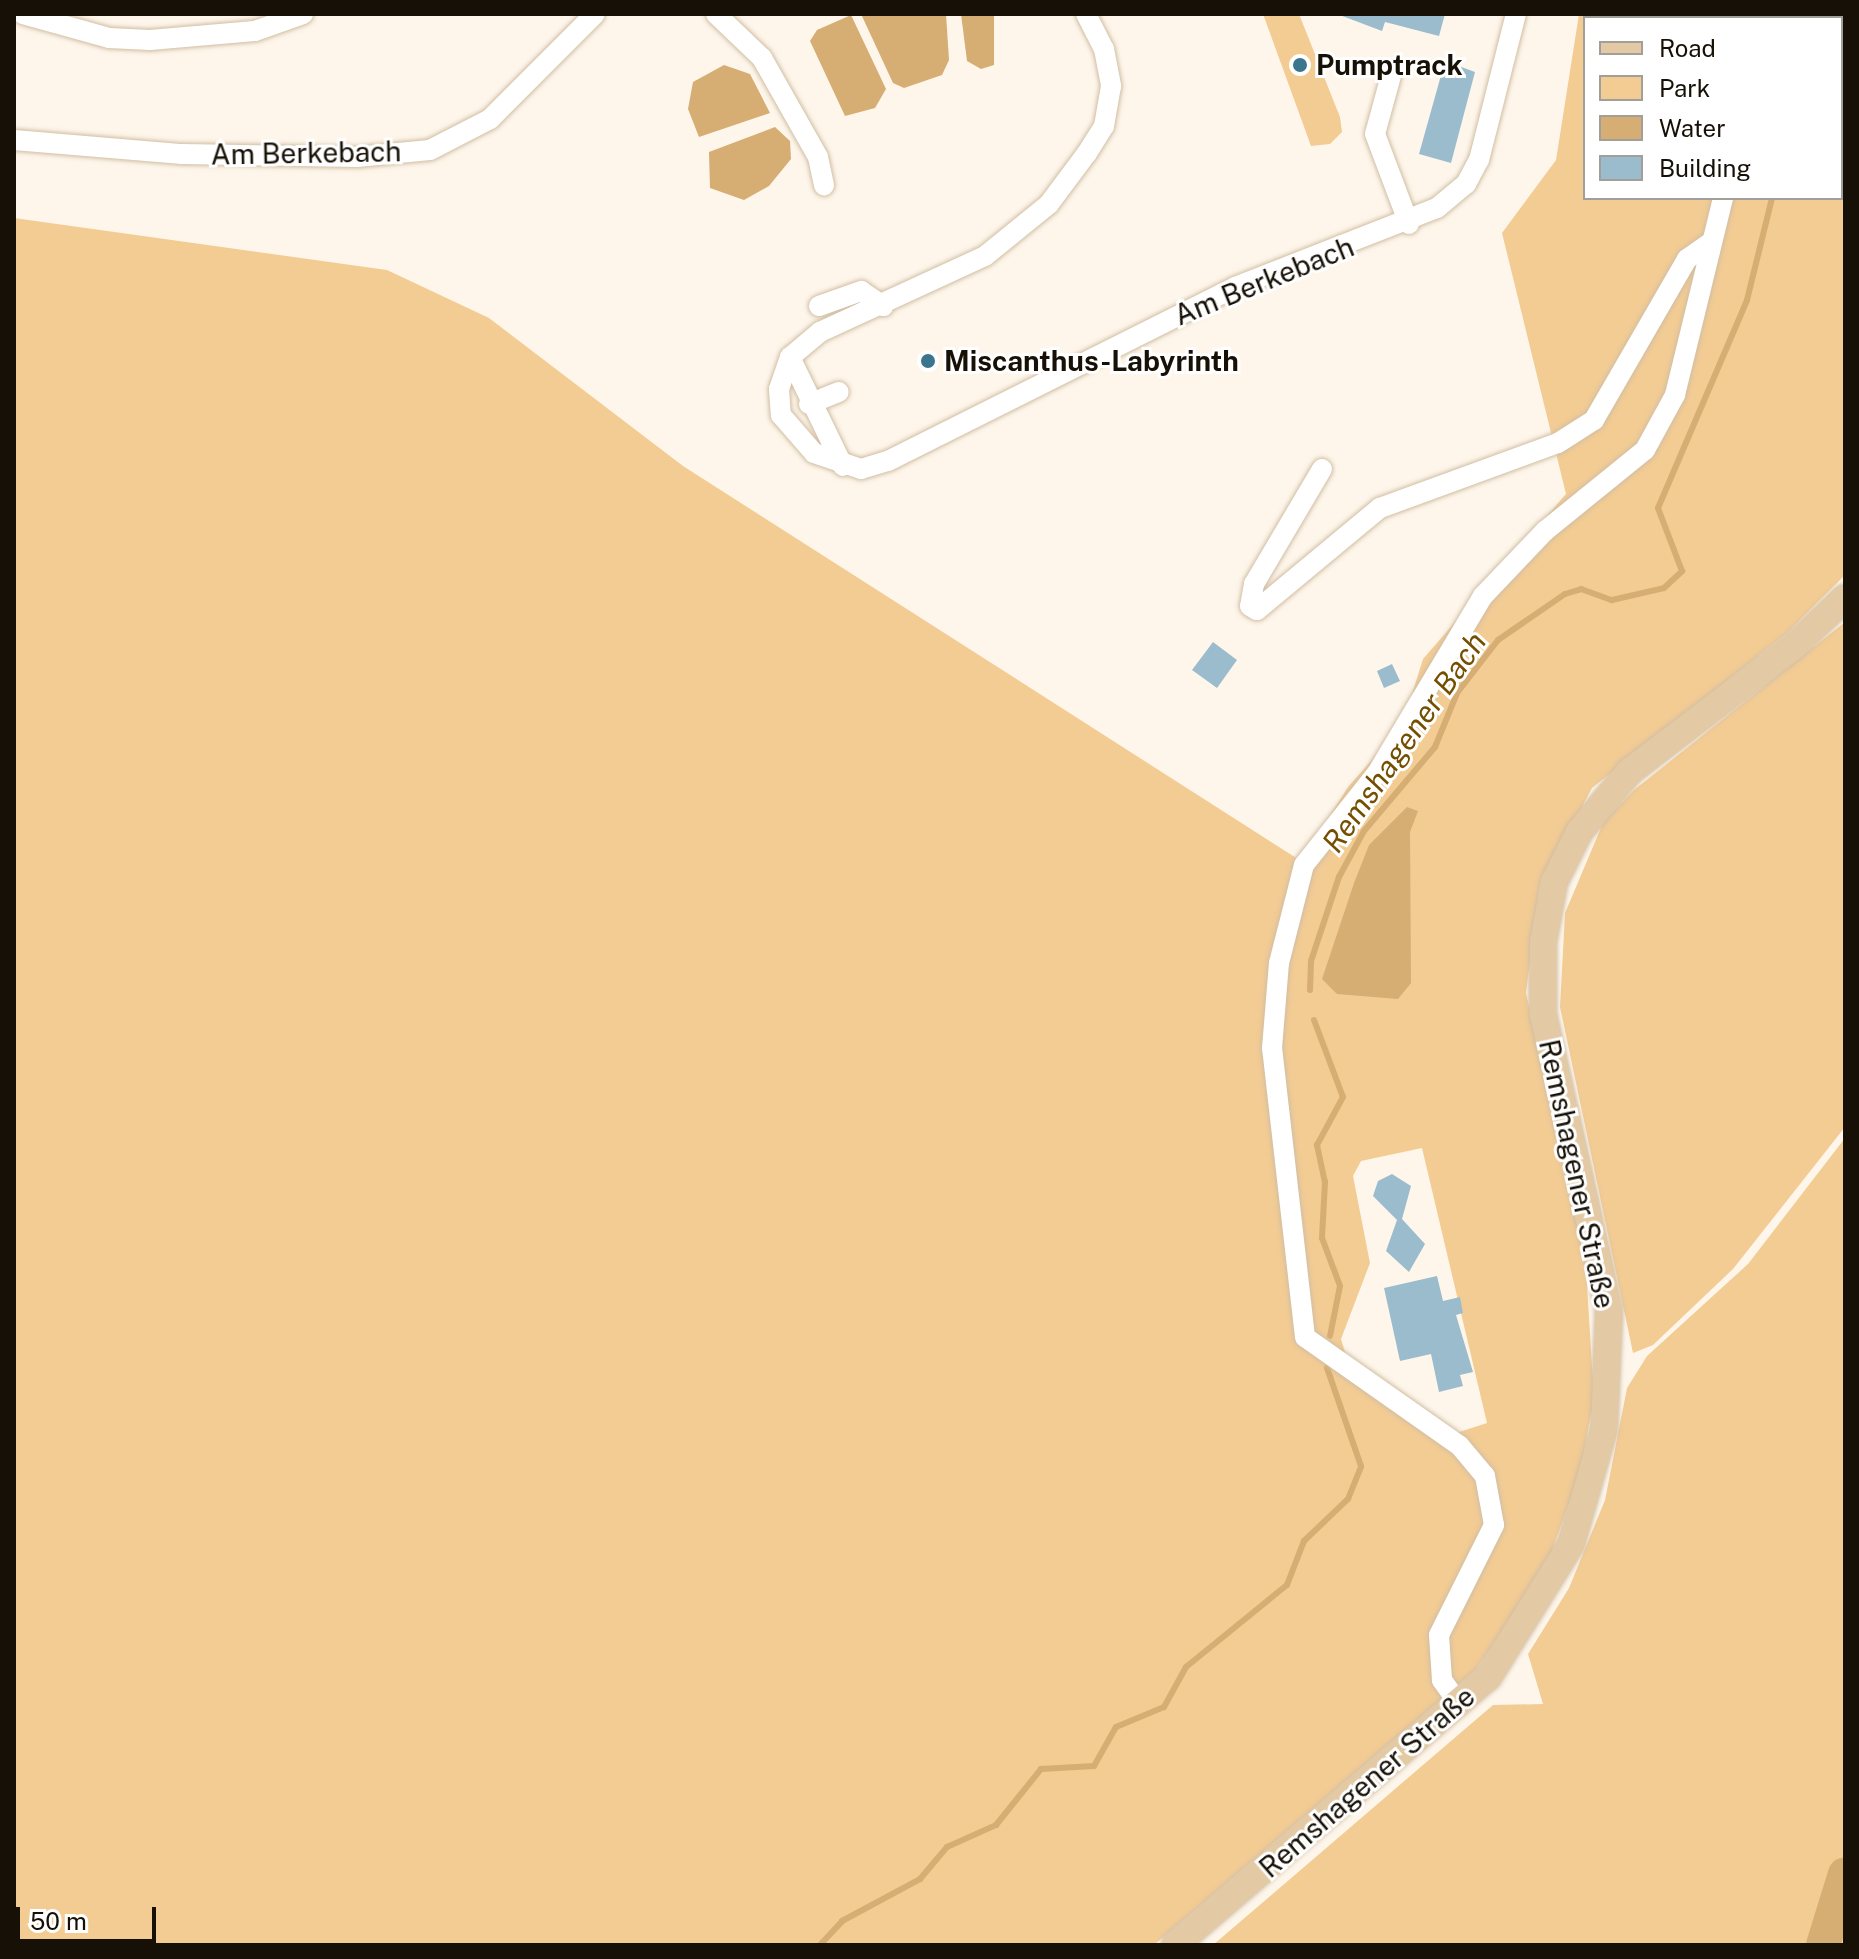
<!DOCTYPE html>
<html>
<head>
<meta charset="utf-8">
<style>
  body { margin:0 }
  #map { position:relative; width:1859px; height:1959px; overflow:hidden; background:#fef6eb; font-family:"Public Sans",sans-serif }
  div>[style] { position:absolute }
  .green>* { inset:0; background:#f3cc94 }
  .water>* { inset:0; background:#d6ad72 }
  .stream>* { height:6px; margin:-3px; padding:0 3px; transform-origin:3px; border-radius:3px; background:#d6ad72 }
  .river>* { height:34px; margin:-17px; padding:0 17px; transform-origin:17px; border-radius:17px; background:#d6ad72 }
  .building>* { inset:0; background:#9bbccc }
  .roads { filter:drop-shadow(0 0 2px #d1bea3) drop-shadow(0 0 2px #d1bea3) }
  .minor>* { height:20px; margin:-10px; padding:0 10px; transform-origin:10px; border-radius:10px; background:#fff }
  .major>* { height:26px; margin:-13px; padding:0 13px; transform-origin:13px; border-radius:13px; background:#e3caa4 }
  .dots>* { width:22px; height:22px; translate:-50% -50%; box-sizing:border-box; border:4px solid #fff; border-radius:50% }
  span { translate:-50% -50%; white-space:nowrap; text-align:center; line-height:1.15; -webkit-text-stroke:6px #fff; paint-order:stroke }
  .poi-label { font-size:28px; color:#161006; font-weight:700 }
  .left { translate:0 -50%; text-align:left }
  .street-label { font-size:28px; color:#161006 }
  .water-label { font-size:30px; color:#754f00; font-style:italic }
  .frame { position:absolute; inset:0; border:16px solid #161006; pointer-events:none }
  .legend { position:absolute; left:1583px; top:16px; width:260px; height:184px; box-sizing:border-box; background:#fff; border:2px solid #a29f9b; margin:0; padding:10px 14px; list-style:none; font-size:24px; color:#161006 }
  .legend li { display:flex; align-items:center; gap:16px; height:40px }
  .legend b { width:40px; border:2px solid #a29f9b }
  .scale { position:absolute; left:16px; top:1907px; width:140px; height:36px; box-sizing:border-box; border:4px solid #161006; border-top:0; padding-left:10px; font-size:24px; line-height:28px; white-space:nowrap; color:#161006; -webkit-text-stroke:6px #fff; paint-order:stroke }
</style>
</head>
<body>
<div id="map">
  <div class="green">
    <div style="clip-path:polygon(1263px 14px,1299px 14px,1340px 117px,1342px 132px,1330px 144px,1311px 146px)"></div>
    <div style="clip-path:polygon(evenodd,1579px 14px,1845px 14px,1845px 575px,1787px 633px,1592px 788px,1539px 888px,1526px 993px,1585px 1253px,1594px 1398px,1580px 1473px,1546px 1567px,1476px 1669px,1154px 1945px,14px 1945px,14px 218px,387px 270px,489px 318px,683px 466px,1301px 861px,1348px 787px,1402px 726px,1423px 659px,1566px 494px,1502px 233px,1556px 160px,1579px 14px,1585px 18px,1841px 18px,1841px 198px,1585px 198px,1585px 18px,1579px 14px,1422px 1148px,1487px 1423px,1453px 1434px,1348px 1362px,1341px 1339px,1370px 1263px,1353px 1176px,1361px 1161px,1422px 1148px)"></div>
    <div style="clip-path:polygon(1845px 622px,1845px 1127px,1733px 1269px,1653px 1345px,1633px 1353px,1560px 1007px,1565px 913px,1603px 823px,1634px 790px)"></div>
    <div style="clip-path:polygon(1845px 1138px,1845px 1945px,1213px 1945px,1493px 1705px,1543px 1704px,1528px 1654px,1569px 1588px,1605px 1500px,1627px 1388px,1647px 1356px,1748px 1264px)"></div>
  </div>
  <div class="water">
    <div style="clip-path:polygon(861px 14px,946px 14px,949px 60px,942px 75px,904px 88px,893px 83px)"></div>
    <div style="clip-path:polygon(961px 14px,994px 14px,994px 65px,981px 69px,967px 61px)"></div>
    <div style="clip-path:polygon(851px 15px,886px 89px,875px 108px,845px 116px,810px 41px,817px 30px)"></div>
    <div style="clip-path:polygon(724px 65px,750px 74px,770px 113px,699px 137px,688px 109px,693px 82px)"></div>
    <div style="clip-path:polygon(775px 127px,790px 141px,791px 159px,769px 186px,744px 200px,710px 188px,709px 152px)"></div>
    <div style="clip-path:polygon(1407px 807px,1418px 811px,1410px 832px,1411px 983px,1398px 999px,1337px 994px,1322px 979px,1354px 883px,1369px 845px)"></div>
  </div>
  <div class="stream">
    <div style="left:1837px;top:18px;width:5px;rotate:-53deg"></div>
    <div style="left:1310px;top:990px;width:29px;rotate:-88deg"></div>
    <div style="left:1311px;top:961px;width:89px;rotate:-71.6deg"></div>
    <div style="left:1339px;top:877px;width:52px;rotate:-61.5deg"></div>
    <div style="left:1364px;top:831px;width:110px;rotate:-49.8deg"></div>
    <div style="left:1435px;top:747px;width:58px;rotate:-67.8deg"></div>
    <div style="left:1457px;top:693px;width:67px;rotate:-52.3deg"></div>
    <div style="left:1498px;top:640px;width:81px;rotate:-34.5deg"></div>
    <div style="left:1565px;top:594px;width:17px;rotate:-17deg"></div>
    <div style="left:1581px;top:589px;width:33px;rotate:20deg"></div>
    <div style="left:1612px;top:600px;width:53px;rotate:-13deg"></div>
    <div style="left:1664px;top:588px;width:25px;rotate:-43deg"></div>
    <div style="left:1682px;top:571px;width:67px;rotate:-110.9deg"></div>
    <div style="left:1658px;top:508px;width:226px;rotate:-66.8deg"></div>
    <div style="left:1747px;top:300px;width:105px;rotate:-76.2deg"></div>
    <div style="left:1314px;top:1020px;width:82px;rotate:69.4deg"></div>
    <div style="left:1343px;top:1097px;width:55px;rotate:118.4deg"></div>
    <div style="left:1317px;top:1145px;width:38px;rotate:78deg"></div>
    <div style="left:1325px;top:1182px;width:56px;rotate:93.1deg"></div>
    <div style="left:1322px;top:1238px;width:51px;rotate:69.4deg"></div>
    <div style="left:1340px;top:1286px;width:51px;rotate:101.3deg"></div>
    <div style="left:820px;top:1945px;width:33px;rotate:-47deg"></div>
    <div style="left:842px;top:1921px;width:89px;rotate:-28.3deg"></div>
    <div style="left:920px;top:1879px;width:42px;rotate:-49.8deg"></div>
    <div style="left:947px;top:1847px;width:54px;rotate:-24.2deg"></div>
    <div style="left:996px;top:1825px;width:72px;rotate:-51.2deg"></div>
    <div style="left:1041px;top:1769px;width:53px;rotate:-3.2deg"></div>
    <div style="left:1094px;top:1766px;width:45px;rotate:-60.6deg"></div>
    <div style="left:1116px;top:1727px;width:52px;rotate:-22.6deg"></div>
    <div style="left:1164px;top:1707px;width:46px;rotate:-61.2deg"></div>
    <div style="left:1186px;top:1667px;width:130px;rotate:-39.1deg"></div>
    <div style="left:1287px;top:1585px;width:47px;rotate:-68.9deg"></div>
    <div style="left:1304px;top:1541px;width:61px;rotate:-43.7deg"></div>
    <div style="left:1348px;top:1499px;width:35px;rotate:-68deg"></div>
    <div style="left:1361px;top:1466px;width:104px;rotate:-109.1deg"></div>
  </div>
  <div class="river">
    <div style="left:1823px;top:1945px;width:74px;rotate:-72.8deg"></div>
  </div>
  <div class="building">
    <div style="clip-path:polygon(1337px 14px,1445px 14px,1439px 36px,1385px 22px,1382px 31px)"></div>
    <div style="clip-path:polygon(1445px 61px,1475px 72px,1451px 163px,1419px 154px)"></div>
    <div style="clip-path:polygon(1213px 642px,1237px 660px,1217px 688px,1192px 670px)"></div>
    <div style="clip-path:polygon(1392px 664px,1400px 681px,1384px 688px,1377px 671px)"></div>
    <div style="clip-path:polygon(1392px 1174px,1411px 1186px,1402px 1219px,1425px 1244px,1409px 1272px,1386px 1251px,1397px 1220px,1373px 1196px,1378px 1181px)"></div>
    <div style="clip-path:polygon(1437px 1276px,1443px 1301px,1460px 1297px,1463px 1313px,1456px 1315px,1473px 1372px,1460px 1375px,1463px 1386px,1439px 1392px,1431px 1354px,1400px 1361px,1384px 1288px)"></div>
  </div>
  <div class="roads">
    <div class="minor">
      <div style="left:23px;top:14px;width:89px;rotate:15.6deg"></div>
      <div style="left:109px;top:38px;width:41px;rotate:2.8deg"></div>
      <div style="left:150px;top:40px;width:105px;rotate:-4.9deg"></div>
      <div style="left:255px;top:31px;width:51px;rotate:-19.5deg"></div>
      <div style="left:716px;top:14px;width:64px;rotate:43.7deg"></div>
      <div style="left:762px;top:58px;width:114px;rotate:60.5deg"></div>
      <div style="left:818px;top:157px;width:29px;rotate:78deg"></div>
      <div style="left:1086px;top:14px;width:39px;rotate:63deg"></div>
      <div style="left:1104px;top:49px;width:38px;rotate:79deg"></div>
      <div style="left:1111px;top:86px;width:41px;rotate:99.9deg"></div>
      <div style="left:1104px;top:126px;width:32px;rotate:122deg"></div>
      <div style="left:1087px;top:153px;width:64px;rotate:126.7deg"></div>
      <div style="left:1049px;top:204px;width:82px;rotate:140.9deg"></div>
      <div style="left:985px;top:256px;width:182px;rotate:155.3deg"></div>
      <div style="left:820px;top:332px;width:39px;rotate:140deg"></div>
      <div style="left:790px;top:357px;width:34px;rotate:109deg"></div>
      <div style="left:779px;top:389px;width:26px;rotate:86deg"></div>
      <div style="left:781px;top:415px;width:50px;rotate:49deg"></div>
      <div style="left:814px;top:453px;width:50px;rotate:18.8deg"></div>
      <div style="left:861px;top:469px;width:28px;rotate:-17deg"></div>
      <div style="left:888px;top:461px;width:388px;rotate:-26.6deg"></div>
      <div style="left:1235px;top:287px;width:217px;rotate:-21.4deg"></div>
      <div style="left:1437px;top:208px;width:38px;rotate:-40deg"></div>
      <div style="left:1466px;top:184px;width:27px;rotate:-62deg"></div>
      <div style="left:1479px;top:160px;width:151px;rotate:-75.8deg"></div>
      <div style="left:1764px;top:18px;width:4px;rotate:-90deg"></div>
      <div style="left:1392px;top:72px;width:64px;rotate:105.3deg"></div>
      <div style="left:1375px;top:134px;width:96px;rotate:69.3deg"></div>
      <div style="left:14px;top:140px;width:169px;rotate:4.8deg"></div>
      <div style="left:182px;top:154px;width:175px;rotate:1deg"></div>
      <div style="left:357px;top:157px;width:73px;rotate:-5.5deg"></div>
      <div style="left:430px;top:150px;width:68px;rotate:-27.3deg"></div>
      <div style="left:490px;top:119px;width:148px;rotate:-45deg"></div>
      <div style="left:819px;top:306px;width:45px;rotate:-19.7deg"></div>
      <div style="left:861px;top:291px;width:27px;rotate:34deg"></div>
      <div style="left:790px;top:357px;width:121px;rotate:64.1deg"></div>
      <div style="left:809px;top:404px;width:32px;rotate:-22deg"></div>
      <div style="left:1322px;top:469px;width:134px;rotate:120.6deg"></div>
      <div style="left:1254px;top:584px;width:22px;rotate:100deg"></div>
      <div style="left:1250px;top:606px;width:8px;rotate:30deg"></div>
      <div style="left:1257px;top:610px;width:160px;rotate:-39.7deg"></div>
      <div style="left:1380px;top:508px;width:189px;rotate:-20.1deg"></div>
      <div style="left:1558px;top:443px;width:43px;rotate:-32.6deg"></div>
      <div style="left:1594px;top:420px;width:186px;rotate:-60deg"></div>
      <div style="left:1687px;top:259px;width:28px;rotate:-35deg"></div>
      <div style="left:1460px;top:1705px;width:31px;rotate:-126deg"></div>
      <div style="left:1442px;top:1680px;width:45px;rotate:-93.8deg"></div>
      <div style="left:1439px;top:1635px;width:123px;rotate:-63.4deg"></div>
      <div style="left:1494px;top:1525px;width:50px;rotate:-100.4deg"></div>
      <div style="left:1485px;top:1476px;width:39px;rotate:-130deg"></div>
      <div style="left:1460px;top:1446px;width:189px;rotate:-144.9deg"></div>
      <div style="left:1305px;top:1337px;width:291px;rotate:-96.5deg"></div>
      <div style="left:1272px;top:1048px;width:85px;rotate:-85.3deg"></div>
      <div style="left:1279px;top:963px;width:101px;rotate:-75.7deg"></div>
      <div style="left:1304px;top:865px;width:117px;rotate:-51.6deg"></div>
      <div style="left:1377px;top:773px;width:206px;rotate:-59.1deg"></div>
      <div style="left:1483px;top:596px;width:90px;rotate:-46.4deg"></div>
      <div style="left:1545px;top:531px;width:129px;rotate:-39deg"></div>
      <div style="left:1645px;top:450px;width:63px;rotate:-61.4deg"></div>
      <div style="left:1675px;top:395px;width:203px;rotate:-76.3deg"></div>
    </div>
    <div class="major">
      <div style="left:1175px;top:1945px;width:412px;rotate:-40.6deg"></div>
      <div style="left:1488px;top:1677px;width:157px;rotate:-58deg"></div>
      <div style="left:1571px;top:1544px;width:120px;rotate:-74deg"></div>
      <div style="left:1604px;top:1429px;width:119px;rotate:-87.6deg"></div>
      <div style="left:1609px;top:1310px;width:302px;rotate:-102.6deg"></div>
      <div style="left:1543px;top:1015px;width:73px;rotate:-90deg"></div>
      <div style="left:1543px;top:942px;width:61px;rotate:-79.6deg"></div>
      <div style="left:1554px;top:882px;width:56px;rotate:-63.4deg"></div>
      <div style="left:1579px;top:832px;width:80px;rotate:-50.1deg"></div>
      <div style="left:1630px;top:771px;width:206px;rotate:-37.3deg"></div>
      <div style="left:1794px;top:646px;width:70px;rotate:-43.3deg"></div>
    </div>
  </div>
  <div class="dots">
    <div style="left:1300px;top:65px;background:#3c758e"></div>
    <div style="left:928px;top:361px;background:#3c758e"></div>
  </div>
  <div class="poi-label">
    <span class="left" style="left:1316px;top:65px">Pumptrack</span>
    <span class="left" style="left:944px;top:361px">Miscanthus-Labyrinth</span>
  </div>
  <div class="street-label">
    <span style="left:306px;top:153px;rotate:-1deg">Am Berkebach</span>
    <span style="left:1264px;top:281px;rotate:-22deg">Am Berkebach</span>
    <span style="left:1577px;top:1174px;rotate:78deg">Remshagener Straße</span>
    <span style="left:1367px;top:1782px;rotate:-41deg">Remshagener Straße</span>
  </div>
  <div class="water-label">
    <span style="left:1404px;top:742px;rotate:-55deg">Remshagener Bach</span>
  </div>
  <div class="frame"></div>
  <ul class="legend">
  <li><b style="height:10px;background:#e3caa4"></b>Road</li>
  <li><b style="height:22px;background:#f3cc94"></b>Park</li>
  <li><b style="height:22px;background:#d6ad72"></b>Water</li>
  <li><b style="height:22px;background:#9bbccc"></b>Building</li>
  </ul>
  <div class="scale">50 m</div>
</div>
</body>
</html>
